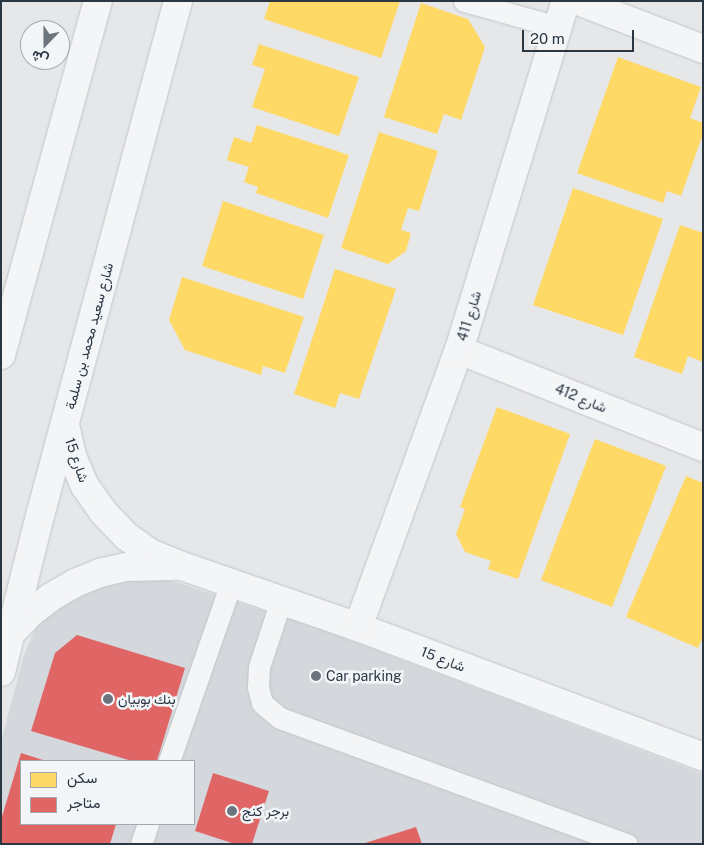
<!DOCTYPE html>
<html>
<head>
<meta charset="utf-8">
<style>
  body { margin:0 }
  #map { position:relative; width:704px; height:845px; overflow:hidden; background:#e5e7e9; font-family:"Public Sans",Vazirmatn,sans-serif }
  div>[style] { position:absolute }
  .built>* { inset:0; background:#d4d7dc }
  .homes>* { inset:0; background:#ffd966 }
  .shops>* { inset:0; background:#e06666 }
  .roads { filter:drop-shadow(0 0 1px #c3c5c7) drop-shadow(0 0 1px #c3c5c7) }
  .service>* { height:21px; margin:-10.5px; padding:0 10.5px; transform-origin:10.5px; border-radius:10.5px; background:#f4f5f6 }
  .minor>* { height:28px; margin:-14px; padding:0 14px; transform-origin:14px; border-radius:14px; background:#f4f5f6 }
  .tertiary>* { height:28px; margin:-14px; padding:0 14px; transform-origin:14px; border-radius:14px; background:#f4f5f6 }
  .dots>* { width:14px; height:14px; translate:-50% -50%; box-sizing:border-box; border:2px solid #f3f6f8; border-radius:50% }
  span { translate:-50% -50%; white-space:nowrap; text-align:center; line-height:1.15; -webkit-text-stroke:5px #f3f6f8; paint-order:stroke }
  .street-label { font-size:14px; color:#2b3643 }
  .poi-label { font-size:14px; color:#2b3643 }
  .left { translate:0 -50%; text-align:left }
  .frame { position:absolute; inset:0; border:2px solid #2b3643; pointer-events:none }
  .legend { position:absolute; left:20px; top:760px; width:175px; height:65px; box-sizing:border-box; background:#f3f6f8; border:1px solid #a3a9b0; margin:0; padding:6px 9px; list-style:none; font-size:15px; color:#2b3643 }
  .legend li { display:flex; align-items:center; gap:10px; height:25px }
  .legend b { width:25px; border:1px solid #a3a9b0 }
  .north { position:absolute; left:20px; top:20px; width:50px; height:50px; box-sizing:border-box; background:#f3f6f8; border:1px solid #a3a9b0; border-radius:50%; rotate:202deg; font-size:14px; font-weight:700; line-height:20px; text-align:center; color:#2b3643 }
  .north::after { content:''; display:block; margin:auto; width:18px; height:22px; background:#6c747d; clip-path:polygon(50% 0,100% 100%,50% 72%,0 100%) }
  .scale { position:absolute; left:522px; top:30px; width:112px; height:22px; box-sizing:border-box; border:2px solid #2b3643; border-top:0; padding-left:6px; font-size:15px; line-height:18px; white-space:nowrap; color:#2b3643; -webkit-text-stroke:4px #f3f6f8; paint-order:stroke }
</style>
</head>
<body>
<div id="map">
  <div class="built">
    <div style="clip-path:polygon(evenodd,140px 574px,179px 583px,323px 630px,703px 774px,703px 844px,1px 844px,1px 742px,24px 655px,36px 627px,65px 598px,140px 574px,21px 761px,194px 761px,194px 824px,21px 824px,21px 761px)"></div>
  </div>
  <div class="homes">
    <div style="clip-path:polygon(270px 1px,400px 1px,381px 58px,264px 19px)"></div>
    <div style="clip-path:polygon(421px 3px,468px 19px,485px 47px,461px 120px,444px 114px,437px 134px,384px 117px)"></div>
    <div style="clip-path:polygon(259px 44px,359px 77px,339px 136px,252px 107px,265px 69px,252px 65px)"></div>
    <div style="clip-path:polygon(618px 57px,701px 87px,690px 118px,703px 123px,703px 134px,681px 196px,667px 191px,663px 203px,577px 173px)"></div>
    <div style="clip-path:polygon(257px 125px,349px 155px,328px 218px,256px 193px,258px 187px,244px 182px,249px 167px,227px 160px,234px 137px,251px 143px)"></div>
    <div style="clip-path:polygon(379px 132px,438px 151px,419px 211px,408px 208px,401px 230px,411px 233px,406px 251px,388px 264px,341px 248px)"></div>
    <div style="clip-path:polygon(573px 188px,663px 219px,623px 335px,533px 305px)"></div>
    <div style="clip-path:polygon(223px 201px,324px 235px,303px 299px,202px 266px)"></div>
    <div style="clip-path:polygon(680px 225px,703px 233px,703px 362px,688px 356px,682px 374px,634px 357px)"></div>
    <div style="clip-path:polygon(335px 269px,396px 289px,359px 399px,340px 393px,335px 408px,294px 394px)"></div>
    <div style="clip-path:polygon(182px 277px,304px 317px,285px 373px,263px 366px,261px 375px,185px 350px,169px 320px)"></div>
    <div style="clip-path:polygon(497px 407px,570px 434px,518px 579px,488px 569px,491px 561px,465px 552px,456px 534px,465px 509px,460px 507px)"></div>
    <div style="clip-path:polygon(595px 439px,666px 466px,612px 607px,541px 580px)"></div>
    <div style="clip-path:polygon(686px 476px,703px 483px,703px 637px,698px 648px,626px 617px)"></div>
  </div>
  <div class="shops">
    <div style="clip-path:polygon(77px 635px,185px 668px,157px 761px,132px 761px,31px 731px,55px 653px)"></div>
    <div style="clip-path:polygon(21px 753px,46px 761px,21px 761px,21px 824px,116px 824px,110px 844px,1px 844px,1px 820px)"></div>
    <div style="clip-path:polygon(213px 773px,269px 791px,252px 844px,235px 844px,195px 831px)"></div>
    <div style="clip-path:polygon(416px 827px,422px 844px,365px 844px,365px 843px)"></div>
  </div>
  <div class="roads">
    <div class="service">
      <div style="left:464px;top:1px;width:98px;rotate:15.5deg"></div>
      <div style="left:281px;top:600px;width:71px;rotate:108.2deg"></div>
      <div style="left:259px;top:667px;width:20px;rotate:93deg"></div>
      <div style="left:258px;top:687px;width:16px;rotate:76deg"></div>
      <div style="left:262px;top:703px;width:23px;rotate:40deg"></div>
      <div style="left:280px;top:718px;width:369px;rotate:20deg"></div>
      <div style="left:169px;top:761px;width:188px;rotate:-70.8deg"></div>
      <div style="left:141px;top:844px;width:21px;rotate:-71deg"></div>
    </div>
    <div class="minor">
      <div style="left:578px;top:1px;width:134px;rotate:21deg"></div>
      <div style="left:459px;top:350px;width:263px;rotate:21.7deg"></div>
      <div style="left:65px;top:425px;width:32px;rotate:77deg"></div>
      <div style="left:72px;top:456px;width:33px;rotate:67deg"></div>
      <div style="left:85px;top:486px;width:32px;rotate:55deg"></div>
      <div style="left:103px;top:512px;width:33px;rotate:46deg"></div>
      <div style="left:126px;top:536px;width:32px;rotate:35deg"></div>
      <div style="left:152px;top:554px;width:32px;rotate:22deg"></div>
      <div style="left:182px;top:566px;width:186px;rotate:19.1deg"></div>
      <div style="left:358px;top:627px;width:369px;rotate:20.6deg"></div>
      <div style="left:358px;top:627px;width:295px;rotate:-70deg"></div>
      <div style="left:459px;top:350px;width:365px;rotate:-73deg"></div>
      <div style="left:11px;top:633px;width:28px;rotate:-46deg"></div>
      <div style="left:30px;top:613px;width:26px;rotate:-37deg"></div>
      <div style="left:51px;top:597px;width:28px;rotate:-30deg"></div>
      <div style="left:75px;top:583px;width:27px;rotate:-22deg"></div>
      <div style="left:100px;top:573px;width:28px;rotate:-13deg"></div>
      <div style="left:127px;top:567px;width:46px;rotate:-1.2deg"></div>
    </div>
    <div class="tertiary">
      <div style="left:1px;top:355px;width:367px;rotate:-74.7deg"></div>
      <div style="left:1px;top:672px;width:165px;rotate:-76deg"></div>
      <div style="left:41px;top:512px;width:529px;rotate:-74.99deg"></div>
    </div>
  </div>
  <div class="dots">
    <div style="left:316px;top:676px;background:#6c747d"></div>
    <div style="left:108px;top:699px;background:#6c747d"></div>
    <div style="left:232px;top:811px;background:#6c747d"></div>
  </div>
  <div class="street-label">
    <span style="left:469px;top:316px;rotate:-73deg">شارع 411</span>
    <span style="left:89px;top:336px;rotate:-75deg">شارع سعيد محمد بن سلمة</span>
    <span style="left:581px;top:398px;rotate:22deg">شارع 412</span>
    <span style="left:77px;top:460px;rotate:71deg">شارع 15</span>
    <span style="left:443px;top:659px;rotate:21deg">شارع 15</span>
  </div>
  <div class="poi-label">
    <span class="left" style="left:326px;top:676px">Car parking</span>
    <span class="left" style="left:118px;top:699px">بنك بوبيان</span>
    <span class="left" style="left:242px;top:811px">برجر كنج</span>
  </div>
  <div class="frame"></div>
  <ul class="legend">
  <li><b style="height:14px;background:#ffd966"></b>سكن</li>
  <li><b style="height:14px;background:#e06666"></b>متاجر</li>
  </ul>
  <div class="north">ش</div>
  <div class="scale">20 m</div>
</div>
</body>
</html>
